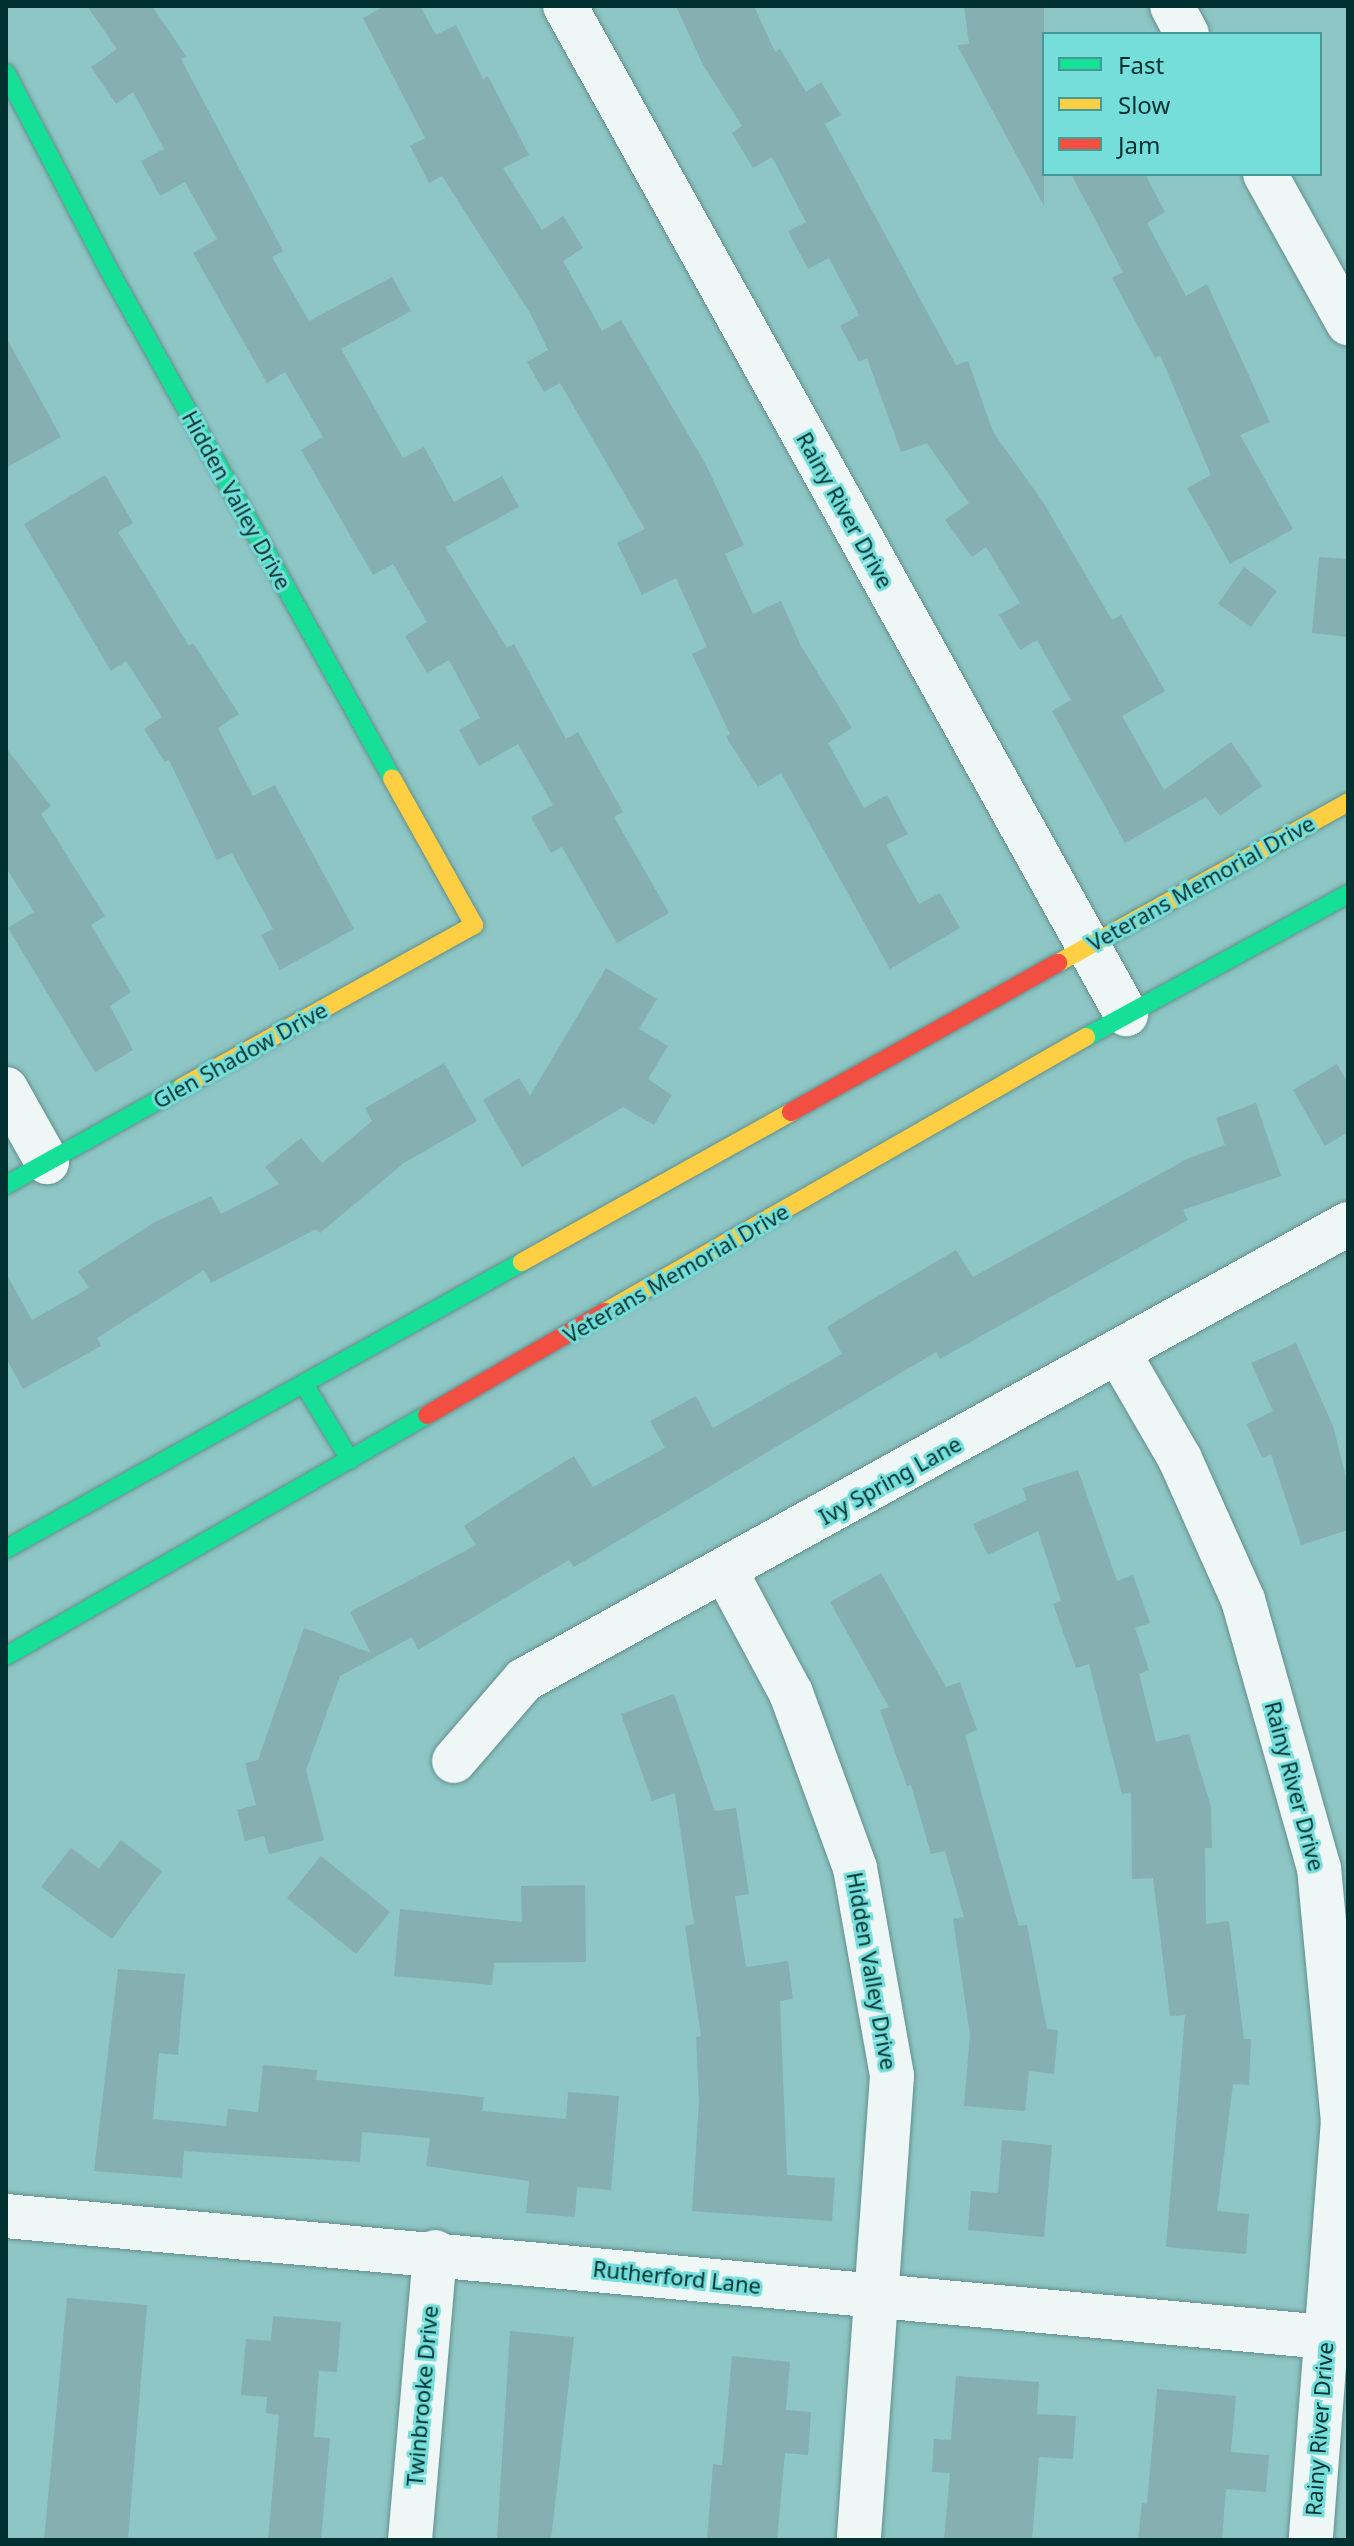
<!DOCTYPE html>
<html>
<head>
<meta charset="utf-8">
<style>
  body { margin:0 }
  #map { position:relative; width:1354px; height:2546px; overflow:hidden; background:#8dc6c4; font-family:"Noto Sans",sans-serif }
  div>[style] { position:absolute }
  .building>* { inset:0; background:#86afb1 }
  .roads { filter:drop-shadow(0 0 2px #648e8d) drop-shadow(0 0 2px #648e8d) }
  .street>* { height:44px; margin:-22px; padding:0 22px; transform-origin:22px; border-radius:22px; background:#eef6f6 }
  .fast>* { height:18px; margin:-9px; padding:0 9px; transform-origin:9px; border-radius:9px; background:#16e098 }
  .slow>* { height:18px; margin:-9px; padding:0 9px; transform-origin:9px; border-radius:9px; background:#ffcf43 }
  .jam>* { height:18px; margin:-9px; padding:0 9px; transform-origin:9px; border-radius:9px; background:#f24e42 }
  span { translate:-50% -50%; white-space:nowrap; text-align:center; line-height:1.15; -webkit-text-stroke:6px #75deda; paint-order:stroke }
  .street-label { font-size:22px; color:#003130 }
  .frame { position:absolute; inset:0; border:8px solid #003130; pointer-events:none }
  .legend { position:absolute; left:1042px; top:32px; width:280px; height:144px; box-sizing:border-box; background:#75deda; border:2px solid #469996; margin:0; padding:10px 14px; list-style:none; font-size:24px; color:#003130 }
  .legend li { display:flex; align-items:center; gap:16px; height:40px }
  .legend b { width:40px; border:2px solid #469996 }
</style>
</head>
<body>
<div id="map">
  <div class="building">
    <div style="clip-path:polygon(87px 6px,152px 6px,186px 56px,181px 59px,283px 251px,272px 257px,309px 321px,392px 277px,411px 311px,341px 349px,403px 458px,424px 447px,454px 502px,502px 476px,519px 507px,445px 547px,507px 648px,514px 644px,566px 739px,578px 732px,623px 812px,614px 817px,669px 913px,617px 943px,562px 847px,551px 853px,531px 817px,553px 805px,518px 744px,479px 766px,459px 730px,480px 718px,449px 660px,427px 673px,405px 636px,427px 622px,393px 564px,373px 575px,301px 450px,323px 437px,285px 372px,267px 383px,193px 253px,217px 239px,185px 182px,160px 196px,141px 161px,164px 149px,133px 92px,116px 104px,91px 67px,117px 49px)"></div>
    <div style="clip-path:polygon(385px 6px,420px 6px,436px 35px,456px 25px,483px 79px,488px 76px,529px 155px,503px 168px,542px 230px,563px 216px,583px 248px,563px 261px,602px 331px,621px 320px,705px 463px,744px 545px,725px 554px,753px 614px,781px 601px,801px 646px,852px 728px,828px 743px,864px 808px,887px 795px,908px 834px,886px 845px,919px 904px,940px 893px,960px 928px,890px 969px,781px 773px,758px 787px,726px 737px,730px 734px,692px 654px,707px 647px,676px 578px,642px 595px,617px 543px,645px 529px,560px 383px,544px 392px,527px 362px,548px 350px,530px 313px,442px 176px,429px 183px,410px 146px,425px 138px,363px 18px)"></div>
    <div style="clip-path:polygon(676px 6px,754px 6px,775px 52px,780px 49px,806px 92px,821px 82px,841px 115px,825px 124px,956px 365px,968px 361px,993px 432px,1043px 502px,1112px 620px,1121px 615px,1165px 691px,1122px 716px,1164px 790px,1231px 742px,1262px 786px,1220px 816px,1206px 797px,1125px 843px,1052px 711px,1071px 700px,1037px 640px,1020px 650px,999px 615px,1020px 603px,986px 547px,972px 557px,945px 520px,969px 503px,927px 443px,901px 452px,867px 358px,859px 362px,840px 326px,859px 315px,829px 258px,808px 269px,788px 231px,806px 222px,772px 157px,753px 168px,732px 133px,742px 126px,703px 65px)"></div>
    <div style="clip-path:polygon(964px 6px,1044px 6px,1044px 206px,957px 45px,969px 44px)"></div>
    <div style="clip-path:polygon(1071px 174px,1145px 174px,1165px 212px,1147px 223px,1186px 296px,1207px 284px,1270px 422px,1240px 435px,1293px 529px,1230px 564px,1187px 488px,1211px 475px,1160px 355px,1155px 358px,1112px 278px,1123px 272px)"></div>
    <div style="clip-path:polygon(6px 337px,61px 437px,6px 468px)"></div>
    <div style="clip-path:polygon(105px 475px,133px 523px,118px 532px,189px 646px,193px 643px,239px 714px,218px 728px,253px 796px,275px 785px,354px 929px,280px 970px,261px 935px,273px 929px,232px 853px,217px 860px,169px 760px,165px 762px,144px 729px,162px 717px,126px 661px,111px 671px,24px 524px)"></div>
    <div style="clip-path:polygon(1319px 557px,1348px 559px,1348px 637px,1312px 633px)"></div>
    <div style="clip-path:polygon(1244px 567px,1277px 591px,1251px 627px,1218px 604px)"></div>
    <div style="clip-path:polygon(6px 748px,51px 806px,41px 814px,105px 916px,91px 925px,131px 992px,110px 1006px,133px 1050px,95px 1072px,8px 928px,34px 912px,6px 868px)"></div>
    <div style="clip-path:polygon(606px 968px,657px 999px,639px 1029px,668px 1046px,648px 1079px,672px 1095px,654px 1125px,623px 1107px,522px 1167px,483px 1100px,519px 1078px,530px 1096px)"></div>
    <div style="clip-path:polygon(444px 1063px,477px 1121px,404px 1163px,320px 1233px,316px 1229px,211px 1283px,204px 1270px,97px 1338px,101px 1346px,23px 1389px,6px 1358px,6px 1273px,32px 1320px,89px 1288px,78px 1271px,155px 1222px,211px 1196px,221px 1214px,279px 1184px,265px 1167px,301px 1138px,322px 1163px,372px 1121px,365px 1108px)"></div>
    <div style="clip-path:polygon(1337px 1064px,1348px 1083px,1348px 1132px,1325px 1146px,1293px 1090px)"></div>
    <div style="clip-path:polygon(1256px 1103px,1281px 1176px,1183px 1210px,1188px 1220px,940px 1359px,936px 1352px,574px 1567px,569px 1560px,418px 1650px,412px 1637px,340px 1676px,306px 1770px,324px 1840px,269px 1854px,264px 1836px,245px 1841px,237px 1810px,256px 1805px,245px 1763px,258px 1760px,304px 1628px,371px 1653px,350px 1612px,476px 1545px,464px 1526px,525px 1486px,574px 1456px,593px 1487px,665px 1448px,650px 1421px,696px 1396px,713px 1428px,842px 1354px,827px 1327px,871px 1300px,956px 1250px,973px 1277px,1187px 1159px,1225px 1145px,1216px 1118px)"></div>
    <div style="clip-path:polygon(1296px 1343px,1333px 1426px,1348px 1485px,1348px 1530px,1301px 1545px,1271px 1454px,1262px 1458px,1247px 1424px,1273px 1411px,1251px 1363px)"></div>
    <div style="clip-path:polygon(1078px 1470px,1117px 1581px,1133px 1575px,1150px 1623px,1135px 1628px,1149px 1670px,1139px 1674px,1156px 1742px,1189px 1734px,1211px 1807px,1212px 1848px,1205px 1848px,1206px 1924px,1229px 1921px,1244px 2039px,1251px 2039px,1249px 2085px,1233px 2084px,1217px 2211px,1249px 2214px,1246px 2254px,1166px 2247px,1185px 2015px,1170px 2016px,1153px 1878px,1132px 1879px,1131px 1792px,1122px 1794px,1089px 1664px,1076px 1668px,1053px 1604px,1061px 1601px,1038px 1531px,988px 1555px,973px 1524px,1027px 1500px,1023px 1488px)"></div>
    <div style="clip-path:polygon(881px 1573px,946px 1687px,960px 1682px,977px 1730px,965px 1735px,1019px 1926px,1027px 1925px,1047px 2029px,1058px 2030px,1054px 2074px,1029px 2071px,1025px 2111px,964px 2106px,970px 2035px,953px 1919px,964px 1917px,945px 1851px,931px 1854px,911px 1785px,907px 1786px,880px 1710px,889px 1707px,830px 1602px)"></div>
    <div style="clip-path:polygon(674px 1694px,715px 1811px,736px 1808px,749px 1894px,735px 1896px,746px 1967px,788px 1961px,793px 1999px,780px 2001px,787px 2175px,835px 2178px,832px 2221px,692px 2211px,699px 2102px,696px 2037px,701px 2036px,685px 1926px,694px 1924px,675px 1793px,652px 1801px,621px 1714px)"></div>
    <div style="clip-path:polygon(121px 1840px,162px 1871px,112px 1939px,41px 1887px,71px 1848px,99px 1869px)"></div>
    <div style="clip-path:polygon(321px 1856px,390px 1912px,356px 1954px,287px 1898px)"></div>
    <div style="clip-path:polygon(585px 1885px,586px 1962px,494px 1963px,492px 1985px,394px 1976px,400px 1909px,522px 1922px,521px 1886px)"></div>
    <div style="clip-path:polygon(118px 1969px,185px 1974px,178px 2055px,159px 2053px,153px 2119px,226px 2126px,228px 2109px,258px 2112px,263px 2065px,317px 2070px,316px 2080px,484px 2097px,482px 2111px,566px 2119px,568px 2092px,619px 2096px,611px 2190px,577px 2187px,575px 2217px,526px 2213px,529px 2181px,426px 2166px,430px 2138px,362px 2132px,360px 2162px,184px 2151px,182px 2178px,94px 2171px)"></div>
    <div style="clip-path:polygon(1002px 2140px,1052px 2145px,1044px 2237px,968px 2230px,971px 2191px,998px 2193px)"></div>
    <div style="clip-path:polygon(67px 2298px,147px 2305px,128px 2540px,44px 2540px)"></div>
    <div style="clip-path:polygon(273px 2316px,341px 2322px,337px 2372px,319px 2371px,314px 2437px,330px 2438px,321px 2540px,268px 2540px,279px 2415px,266px 2413px,267px 2397px,241px 2395px,246px 2339px,271px 2341px)"></div>
    <div style="clip-path:polygon(510px 2331px,574px 2337px,551px 2540px,497px 2538px)"></div>
    <div style="clip-path:polygon(732px 2356px,790px 2362px,786px 2410px,811px 2412px,808px 2455px,785px 2453px,777px 2540px,707px 2540px,713px 2464px,722px 2465px)"></div>
    <div style="clip-path:polygon(956px 2376px,1039px 2382px,1037px 2414px,1076px 2416px,1073px 2459px,1039px 2457px,1032px 2540px,944px 2540px,950px 2473px,932px 2472px,934px 2439px,951px 2440px)"></div>
    <div style="clip-path:polygon(1157px 2389px,1236px 2396px,1231px 2452px,1269px 2455px,1266px 2492px,1226px 2489px,1222px 2540px,1138px 2540px,1142px 2503px,1147px 2504px)"></div>
  </div>
  <div class="roads">
    <div class="street">
      <div style="left:565px;top:6px;width:1154px;rotate:60.9deg"></div>
      <div style="left:1172px;top:6px;width:32px;rotate:62deg"></div>
      <div style="left:1265px;top:174px;width:171px;rotate:60.9deg"></div>
      <div style="left:6px;top:1089px;width:84px;rotate:60.7deg"></div>
      <div style="left:1118px;top:1352px;width:124px;rotate:59.9deg"></div>
      <div style="left:1180px;top:1459px;width:154px;rotate:65.9deg"></div>
      <div style="left:1243px;top:1600px;width:279px;rotate:74.2deg"></div>
      <div style="left:1319px;top:1868px;width:253px;rotate:84.6deg"></div>
      <div style="left:1343px;top:2120px;width:421px;rotate:94.4deg"></div>
      <div style="left:726px;top:1572px;width:137px;rotate:61.8deg"></div>
      <div style="left:791px;top:1693px;width:186px;rotate:69.9deg"></div>
      <div style="left:855px;top:1868px;width:211px;rotate:79.9deg"></div>
      <div style="left:892px;top:2076px;width:465px;rotate:94.1deg"></div>
      <div style="left:454px;top:1761px;width:107px;rotate:-49.2deg"></div>
      <div style="left:524px;top:1680px;width:942px;rotate:-28.96deg"></div>
      <div style="left:6px;top:2216px;width:1348px;rotate:5.24deg"></div>
      <div style="left:410px;top:2540px;width:289px;rotate:-85deg"></div>
    </div>
    <div class="fast">
      <div style="left:6px;top:73px;width:222px;rotate:62.4deg"></div>
      <div style="left:109px;top:270px;width:582px;rotate:60.88deg"></div>
      <div style="left:1086px;top:1037px;width:298px;rotate:-28.6deg"></div>
      <div style="left:6px;top:1185px;width:201px;rotate:-29.1deg"></div>
      <div style="left:304px;top:1384px;width:89px;rotate:58.8deg"></div>
      <div style="left:6px;top:1549px;width:590px;rotate:-29.08deg"></div>
      <div style="left:6px;top:1656px;width:485px;rotate:-29.8deg"></div>
    </div>
    <div class="slow">
      <div style="left:1058px;top:963px;width:332px;rotate:-29deg"></div>
      <div style="left:182px;top:1087px;width:334px;rotate:-29deg"></div>
      <div style="left:474px;top:925px;width:168px;rotate:-119.2deg"></div>
      <div style="left:522px;top:1262px;width:308px;rotate:-29.1deg"></div>
      <div style="left:605px;top:1312px;width:554px;rotate:-29.76deg"></div>
    </div>
    <div class="jam">
      <div style="left:791px;top:1112px;width:306px;rotate:-29.2deg"></div>
      <div style="left:427px;top:1415px;width:206px;rotate:-30.1deg"></div>
    </div>
  </div>
  <div class="street-label">
    <span style="left:237px;top:500px;rotate:61deg">Hidden Valley Drive</span>
    <span style="left:845px;top:510px;rotate:61deg">Rainy River Drive</span>
    <span style="left:1201px;top:883px;rotate:-29deg">Veterans Memorial Drive</span>
    <span style="left:240px;top:1055px;rotate:-29deg">Glen Shadow Drive</span>
    <span style="left:676px;top:1273px;rotate:-30deg">Veterans Memorial Drive</span>
    <span style="left:890px;top:1480px;rotate:-29deg">Ivy Spring Lane</span>
    <span style="left:1295px;top:1786px;rotate:75deg">Rainy River Drive</span>
    <span style="left:872px;top:1971px;rotate:80deg">Hidden Valley Drive</span>
    <span style="left:677px;top:2277px;rotate:6deg">Rutherford Lane</span>
    <span style="left:422px;top:2396px;rotate:-85deg">Twinbrooke Drive</span>
    <span style="left:1319px;top:2429px;rotate:-86deg">Rainy River Drive</span>
  </div>
  <div class="frame"></div>
  <ul class="legend">
  <li><b style="height:10px;background:#16e098"></b>Fast</li>
  <li><b style="height:10px;background:#ffcf43"></b>Slow</li>
  <li><b style="height:10px;background:#f24e42"></b>Jam</li>
  </ul>
</div>
</body>
</html>
